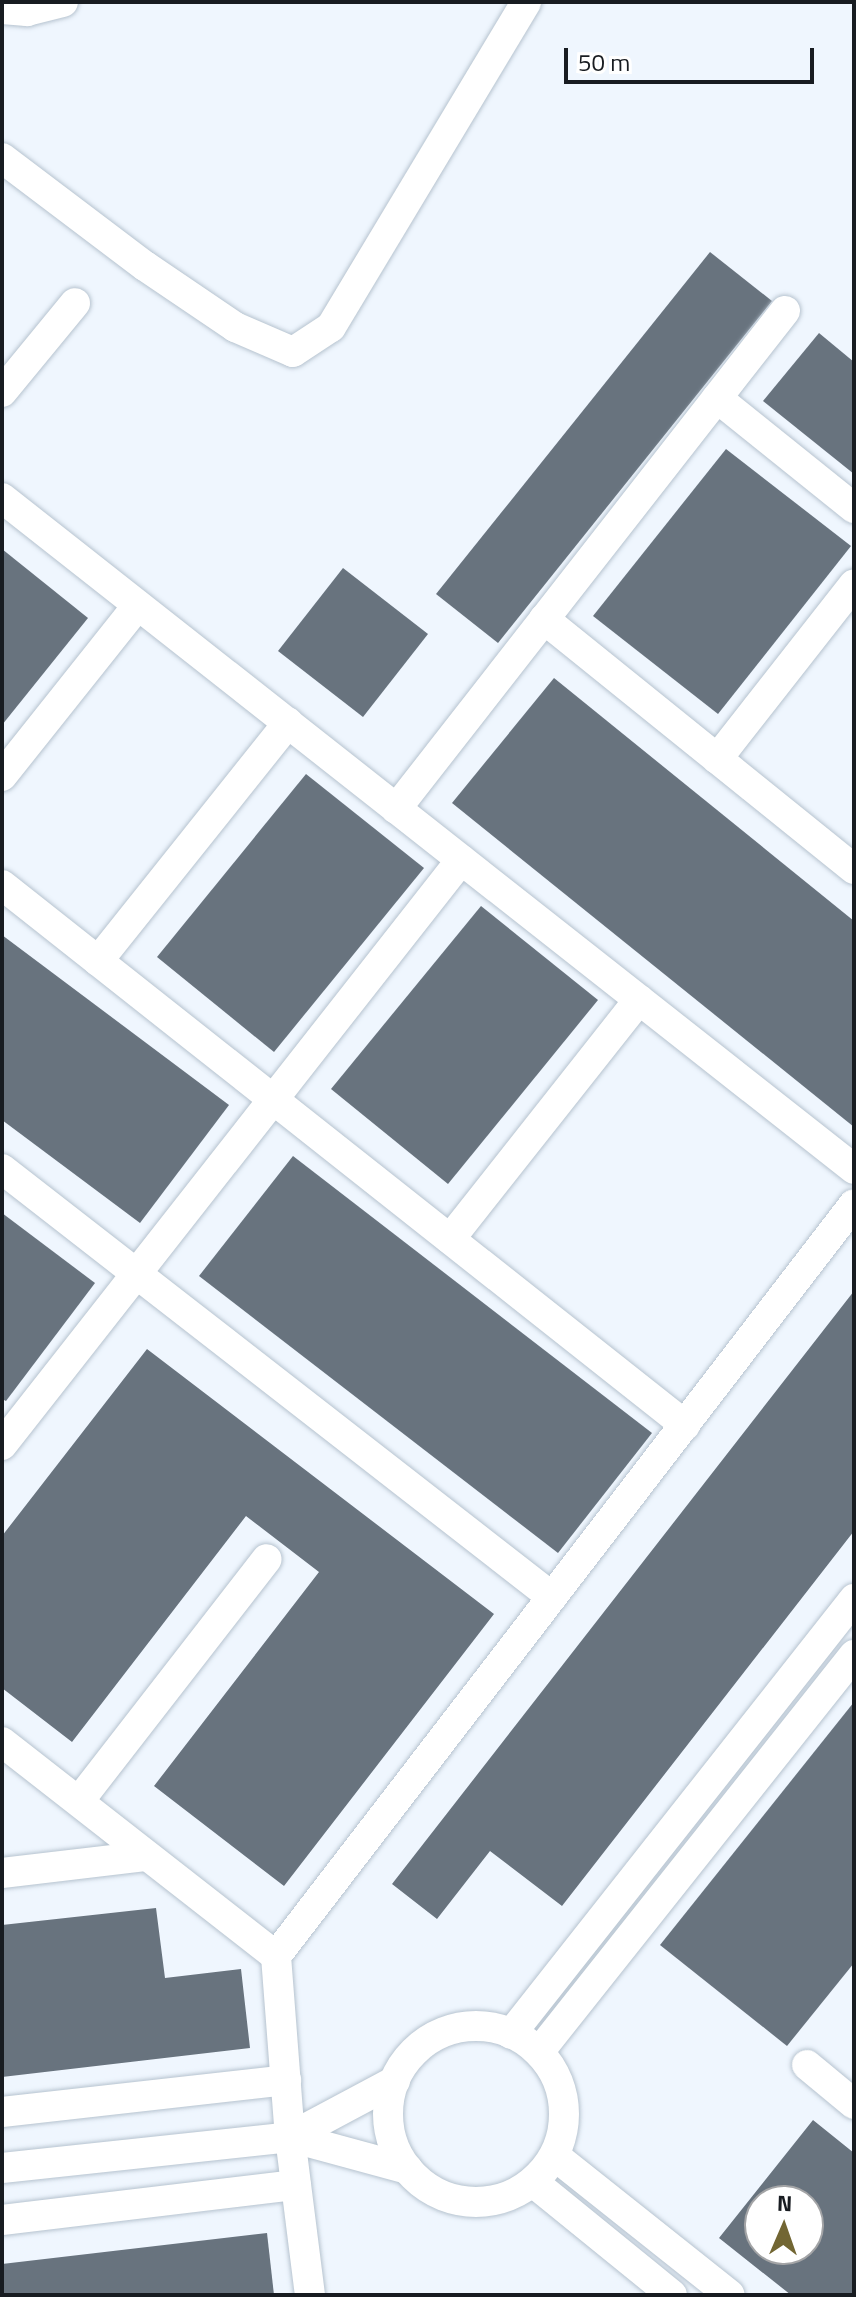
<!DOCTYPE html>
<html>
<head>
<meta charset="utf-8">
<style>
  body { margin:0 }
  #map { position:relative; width:856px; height:2297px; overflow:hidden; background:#eff6fe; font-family:"Titillium Web",sans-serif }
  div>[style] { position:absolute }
  .building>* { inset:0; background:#68737e }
  .roads { filter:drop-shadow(0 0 2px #b6c3cf) drop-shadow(0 0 2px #b6c3cf) }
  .minor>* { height:30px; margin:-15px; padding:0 15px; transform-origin:15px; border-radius:15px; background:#fff }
  .minor>.ring { margin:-15px; padding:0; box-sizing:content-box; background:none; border:30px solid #fff; border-radius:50% }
  span { translate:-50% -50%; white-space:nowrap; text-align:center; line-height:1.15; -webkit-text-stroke:7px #fff; paint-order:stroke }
  .frame { position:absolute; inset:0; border:4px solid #181c21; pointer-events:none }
  .north { position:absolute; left:744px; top:2185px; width:80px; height:80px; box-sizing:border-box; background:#fff; border:2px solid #a3a4a6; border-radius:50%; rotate:2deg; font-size:22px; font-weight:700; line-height:32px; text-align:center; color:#181c21 }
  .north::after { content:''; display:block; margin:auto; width:28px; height:36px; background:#726633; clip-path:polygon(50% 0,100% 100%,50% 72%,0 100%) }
  .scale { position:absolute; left:564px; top:48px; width:250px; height:36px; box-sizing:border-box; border:4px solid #181c21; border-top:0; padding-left:10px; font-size:24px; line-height:28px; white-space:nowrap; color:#181c21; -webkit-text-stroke:6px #fff; paint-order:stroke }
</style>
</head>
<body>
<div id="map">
  <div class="building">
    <div style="clip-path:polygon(710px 252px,772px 301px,498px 643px,436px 594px)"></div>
    <div style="clip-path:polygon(819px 333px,854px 362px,854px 474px,763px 401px)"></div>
    <div style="clip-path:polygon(726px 449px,851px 546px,718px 714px,593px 616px)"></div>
    <div style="clip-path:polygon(2px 549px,88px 618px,2px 725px)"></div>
    <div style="clip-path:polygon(343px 568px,428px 634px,363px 717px,278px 651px)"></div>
    <div style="clip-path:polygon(554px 678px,854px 921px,854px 1127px,452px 803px)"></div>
    <div style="clip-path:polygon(306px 774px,424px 868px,274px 1052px,157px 957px)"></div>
    <div style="clip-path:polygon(481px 906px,598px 1000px,448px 1184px,331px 1089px)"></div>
    <div style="clip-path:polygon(2px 935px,229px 1105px,140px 1223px,2px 1120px)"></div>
    <div style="clip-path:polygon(293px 1156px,652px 1433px,558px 1553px,199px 1276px)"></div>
    <div style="clip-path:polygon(2px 1213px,95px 1283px,6px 1401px,2px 1399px)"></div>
    <div style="clip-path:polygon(854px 1291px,854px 1531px,562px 1906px,490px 1851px,437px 1919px,392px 1884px)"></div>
    <div style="clip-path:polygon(147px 1349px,494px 1614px,284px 1886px,154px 1786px,319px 1572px,246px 1516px,72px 1742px,2px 1688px,2px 1536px)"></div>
    <div style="clip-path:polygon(854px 1702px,854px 1963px,787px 2046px,660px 1945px)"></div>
    <div style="clip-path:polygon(156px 1908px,165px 1978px,241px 1969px,250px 2048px,2px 2077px,2px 1925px)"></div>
    <div style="clip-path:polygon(evenodd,813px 2120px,854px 2153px,854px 2295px,791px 2295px,719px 2238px,813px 2120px,760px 2201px,808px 2201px,808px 2249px,760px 2249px,760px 2201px)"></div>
    <div style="clip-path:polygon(267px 2233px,274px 2295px,2px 2295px,2px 2264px)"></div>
  </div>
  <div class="roads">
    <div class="minor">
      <div style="left:2px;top:9px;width:25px;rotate:5deg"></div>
      <div style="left:27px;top:11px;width:37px;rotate:-14deg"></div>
      <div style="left:2px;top:158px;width:179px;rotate:37.1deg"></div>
      <div style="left:145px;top:266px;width:109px;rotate:34.1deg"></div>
      <div style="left:235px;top:327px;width:63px;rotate:23.3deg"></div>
      <div style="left:293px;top:352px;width:45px;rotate:-33.3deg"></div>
      <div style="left:331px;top:327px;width:379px;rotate:-59deg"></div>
      <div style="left:2px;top:392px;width:115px;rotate:-50.6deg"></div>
      <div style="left:717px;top:398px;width:176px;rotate:38.8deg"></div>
      <div style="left:2px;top:498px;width:1085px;rotate:38.22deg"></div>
      <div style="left:544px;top:619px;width:398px;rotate:38.9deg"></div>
      <div style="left:717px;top:759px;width:222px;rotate:-51.9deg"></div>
      <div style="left:2px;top:776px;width:218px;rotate:-51.5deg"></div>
      <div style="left:396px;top:809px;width:632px;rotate:-52.01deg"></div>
      <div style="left:2px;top:885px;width:871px;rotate:38.33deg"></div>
      <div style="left:98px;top:961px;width:305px;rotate:-51.4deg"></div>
      <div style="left:2px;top:1169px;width:697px;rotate:37.89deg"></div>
      <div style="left:450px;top:1239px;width:305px;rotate:-51.7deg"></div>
      <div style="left:2px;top:1445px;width:744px;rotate:-51.88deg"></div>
      <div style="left:2px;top:1742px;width:348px;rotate:38deg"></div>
      <div style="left:276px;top:1956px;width:182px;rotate:85.6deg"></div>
      <div style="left:290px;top:2137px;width:159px;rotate:82.8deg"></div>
      <div style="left:79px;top:1801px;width:306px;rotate:-52.2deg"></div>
      <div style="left:2px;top:1873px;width:146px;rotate:-6.7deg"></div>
      <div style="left:276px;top:1956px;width:948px;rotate:-52.45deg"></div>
      <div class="ring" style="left:388px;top:2026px;width:146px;height:146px"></div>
      <div style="left:511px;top:2034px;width:554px;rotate:-51.74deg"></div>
      <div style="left:539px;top:2052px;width:507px;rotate:-51.57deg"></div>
      <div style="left:807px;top:2065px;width:61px;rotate:39.7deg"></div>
      <div style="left:395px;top:2081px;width:119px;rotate:151.9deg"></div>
      <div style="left:290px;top:2137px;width:122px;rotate:15.2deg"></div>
      <div style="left:2px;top:2112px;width:286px;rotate:-6.4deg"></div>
      <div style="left:555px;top:2156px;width:223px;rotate:38.5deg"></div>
      <div style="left:2px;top:2168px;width:290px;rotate:-6.1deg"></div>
      <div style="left:533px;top:2182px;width:179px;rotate:39.1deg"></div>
      <div style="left:2px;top:2220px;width:296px;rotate:-6.8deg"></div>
    </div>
  </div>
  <div class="frame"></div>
  <div class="north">N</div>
  <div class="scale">50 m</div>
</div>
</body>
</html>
